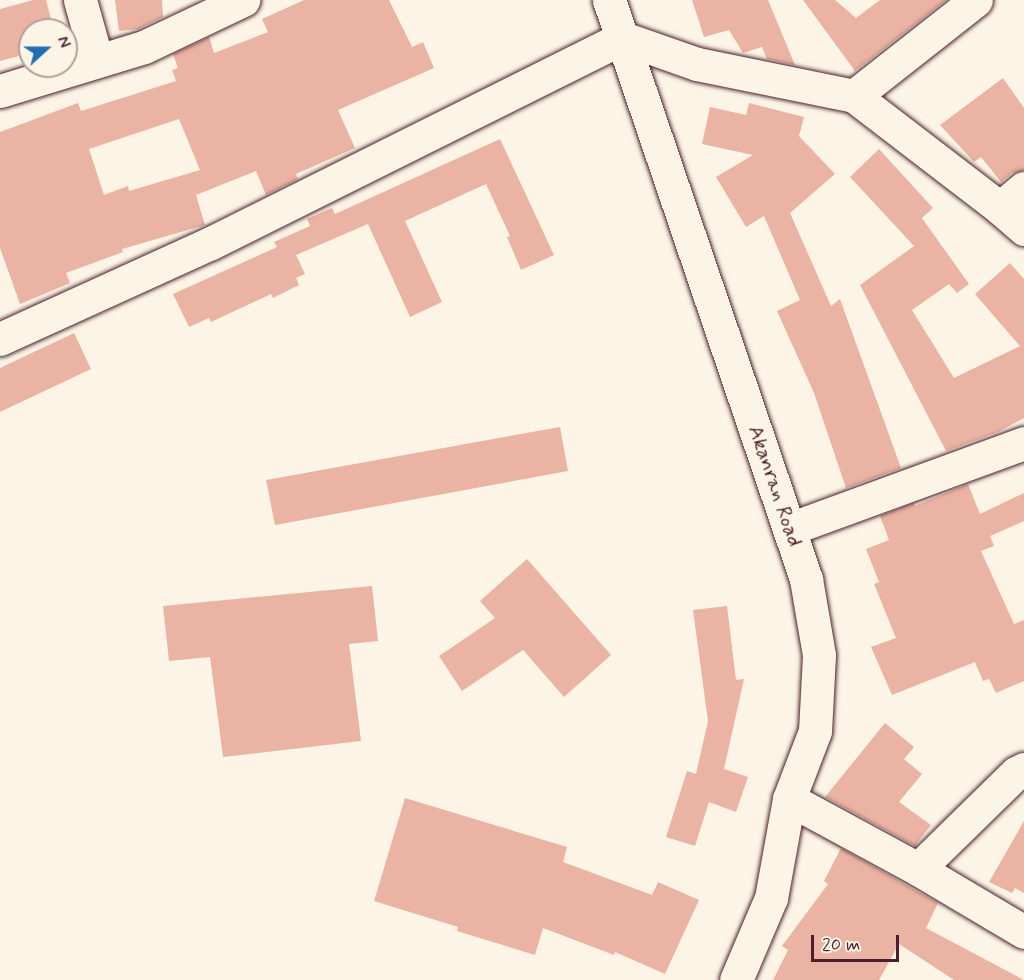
<!DOCTYPE html>
<html>
<head>
<meta charset="utf-8">
<style>
  body { margin:0 }
  #map { position:relative; width:1024px; height:980px; overflow:hidden; background:#fcf5e5; font-family:Mynerve,sans-serif }
  div>[style] { position:absolute }
  .building>* { inset:0; background:#ebb3a3 }
  .roads { filter:drop-shadow(0 0 2px #4a1f2b) drop-shadow(0 0 2px #4a1f2b) }
  .minor>* { height:33px; margin:-16.5px; padding:0 16.5px; transform-origin:16.5px; border-radius:16.5px; background:#fcf5e5 }
  .major>* { height:33px; margin:-16.5px; padding:0 16.5px; transform-origin:16.5px; border-radius:16.5px; background:#fcf5e5 }
  span { translate:-50% -50%; white-space:nowrap; text-align:center; line-height:1.15; -webkit-text-stroke:5px #fcf5e5; paint-order:stroke }
  .street-label { font-size:21px; color:#4a1f2b }
  .north { position:absolute; left:18px; top:18px; width:60px; height:60px; box-sizing:border-box; background:#fcf5e5; border:2px solid #b59f9b; border-radius:50%; rotate:69deg; font-size:16px; font-weight:700; line-height:24px; text-align:center; color:#4a1f2b }
  .north::after { content:''; display:block; margin:auto; width:21px; height:27px; background:#1f6fb2; clip-path:polygon(50% 0,100% 100%,50% 72%,0 100%) }
  .scale { position:absolute; left:811px; top:935px; width:88px; height:27px; box-sizing:border-box; border:3px solid #4a1f2b; border-top:0; padding-left:8px; font-size:18px; line-height:21px; white-space:nowrap; color:#4a1f2b; -webkit-text-stroke:4px #fcf5e5; paint-order:stroke }
</style>
</head>
<body>
<div id="map">
  <div class="building">
    <div style="clip-path:polygon(33px 0,46px 0,54px 30px,30px 30px,30px 53px,0 61px,0 9px)"></div>
    <div style="clip-path:polygon(115px 0,162px 0,163px 17px,138px 29px,119px 31px)"></div>
    <div style="clip-path:polygon(evenodd,304px 0,389px 0,412px 47px,423px 42px,434px 68px,338px 110px,355px 148px,296px 174px,298px 179px,266px 195px,256px 171px,196px 195px,205px 225px,122px 249px,123px 252px,66px 273px,70px 283px,20px 304px,0 248px,0 132px,78px 103px,81px 111px,176px 81px,172px 70px,178px 68px,173px 54px,209px 37px,214px 53px,268px 32px,262px 19px,304px 0,179px 119px,200px 170px,129px 191px,128px 186px,104px 195px,89px 149px,179px 119px)"></div>
    <div style="clip-path:polygon(692px 0,768px 0,795px 65px,767px 59px,762px 47px,743px 53px,729px 30px,704px 37px)"></div>
    <div style="clip-path:polygon(803px 0,835px 0,856px 18px,880px 0,946px 0,855px 71px)"></div>
    <div style="clip-path:polygon(1003px 78px,1024px 108px,1024px 170px,1012px 173px,1001px 182px,981px 157px,974px 162px,940px 125px)"></div>
    <div style="clip-path:polygon(749px 103px,804px 117px,799px 136px,835px 174px,790px 213px,831px 306px,840px 299px,901px 468px,846px 488px,814px 393px,777px 311px,800px 300px,764px 216px,746px 227px,716px 177px,753px 155px,702px 144px,710px 107px,746px 115px)"></div>
    <div style="clip-path:polygon(500px 139px,554px 255px,521px 270px,507px 237px,510px 236px,486px 184px,405px 221px,442px 302px,410px 317px,368px 224px,296px 255px,305px 274px,296px 278px,299px 285px,273px 298px,271px 294px,211px 322px,209px 318px,189px 327px,173px 294px,277px 247px,274px 242px,310px 226px,307px 219px,332px 208px,335px 214px)"></div>
    <div style="clip-path:polygon(879px 149px,933px 208px,922px 218px,969px 284px,957px 293px,949px 284px,912px 310px,954px 378px,1020px 346px,975px 294px,1010px 263px,1024px 279px,1024px 418px,998px 432px,946px 451px,860px 285px,914px 246px,850px 177px)"></div>
    <div style="clip-path:polygon(74px 333px,91px 369px,0 412px,0 368px)"></div>
    <div style="clip-path:polygon(560px 427px,568px 471px,275px 525px,266px 480px)"></div>
    <div style="clip-path:polygon(968px 484px,980px 514px,1024px 493px,1024px 521px,990px 536px,994px 546px,981px 551px,1014px 624px,1024px 620px,1024px 681px,996px 693px,989px 679px,983px 681px,975px 662px,892px 695px,871px 647px,896px 638px,874px 584px,879px 582px,866px 549px,889px 540px,880px 516px,914px 503px,915px 506px)"></div>
    <div style="clip-path:polygon(527px 559px,611px 655px,564px 697px,523px 650px,462px 691px,439px 656px,495px 618px,480px 601px)"></div>
    <div style="clip-path:polygon(372px 586px,378px 641px,349px 644px,361px 741px,223px 757px,210px 657px,169px 661px,163px 606px)"></div>
    <div style="clip-path:polygon(727px 606px,736px 680px,744px 679px,724px 769px,748px 777px,736px 812px,709px 802px,695px 846px,666px 837px,687px 771px,696px 774px,708px 721px,693px 610px)"></div>
    <div style="clip-path:polygon(885px 723px,914px 747px,904px 759px,922px 774px,899px 802px,931px 825px,915px 846px,825px 797px)"></div>
    <div style="clip-path:polygon(405px 798px,567px 847px,563px 862px,652px 895px,658px 882px,699px 900px,665px 974px,615px 952px,614px 955px,543px 928px,535px 955px,457px 931px,458px 927px,374px 901px)"></div>
    <div style="clip-path:polygon(1024px 821px,1024px 893px,1015px 888px,1012px 893px,989px 882px)"></div>
    <div style="clip-path:polygon(841px 848px,938px 903px,926px 928px,1024px 980px,954px 980px,899px 944px,879px 980px,773px 980px,788px 950px,782px 946px,828px 884px,824px 881px)"></div>
  </div>
  <div class="roads">
    <div class="minor">
      <div style="left:80px;top:0;width:63px;rotate:74.4deg"></div>
      <div style="left:0;top:91px;width:151px;rotate:-17deg"></div>
      <div style="left:144px;top:47px;width:110px;rotate:-25.4deg"></div>
      <div style="left:854px;top:96px;width:155px;rotate:-38.2deg"></div>
      <div style="left:1000px;top:208px;width:31px;rotate:-40deg"></div>
      <div style="left:0;top:339px;width:232px;rotate:-24.5deg"></div>
      <div style="left:211px;top:243px;width:460px;rotate:-26.5deg"></div>
      <div style="left:623px;top:38px;width:78px;rotate:19.4deg"></div>
      <div style="left:697px;top:64px;width:160px;rotate:11.5deg"></div>
      <div style="left:854px;top:96px;width:184px;rotate:37.5deg"></div>
      <div style="left:1000px;top:208px;width:32px;rotate:41deg"></div>
      <div style="left:789px;top:529px;width:250px;rotate:-20.1deg"></div>
      <div style="left:789px;top:799px;width:147px;rotate:28.5deg"></div>
      <div style="left:918px;top:869px;width:123px;rotate:30.7deg"></div>
      <div style="left:918px;top:869px;width:137px;rotate:-44.4deg"></div>
      <div style="left:1016px;top:773px;width:9px;rotate:-27deg"></div>
    </div>
    <div class="major">
      <div style="left:609px;top:0;width:612px;rotate:71.21deg"></div>
      <div style="left:806px;top:579px;width:77px;rotate:80.3deg"></div>
      <div style="left:819px;top:655px;width:76px;rotate:93deg"></div>
      <div style="left:815px;top:731px;width:73px;rotate:110.9deg"></div>
      <div style="left:789px;top:799px;width:101px;rotate:100.3deg"></div>
      <div style="left:771px;top:898px;width:89px;rotate:113.1deg"></div>
    </div>
  </div>
  <div class="street-label">
    <span style="left:775px;top:486px;rotate:71deg">Akanran Road</span>
  </div>
  <div class="north">N</div>
  <div class="scale">20 m</div>
</div>
</body>
</html>
